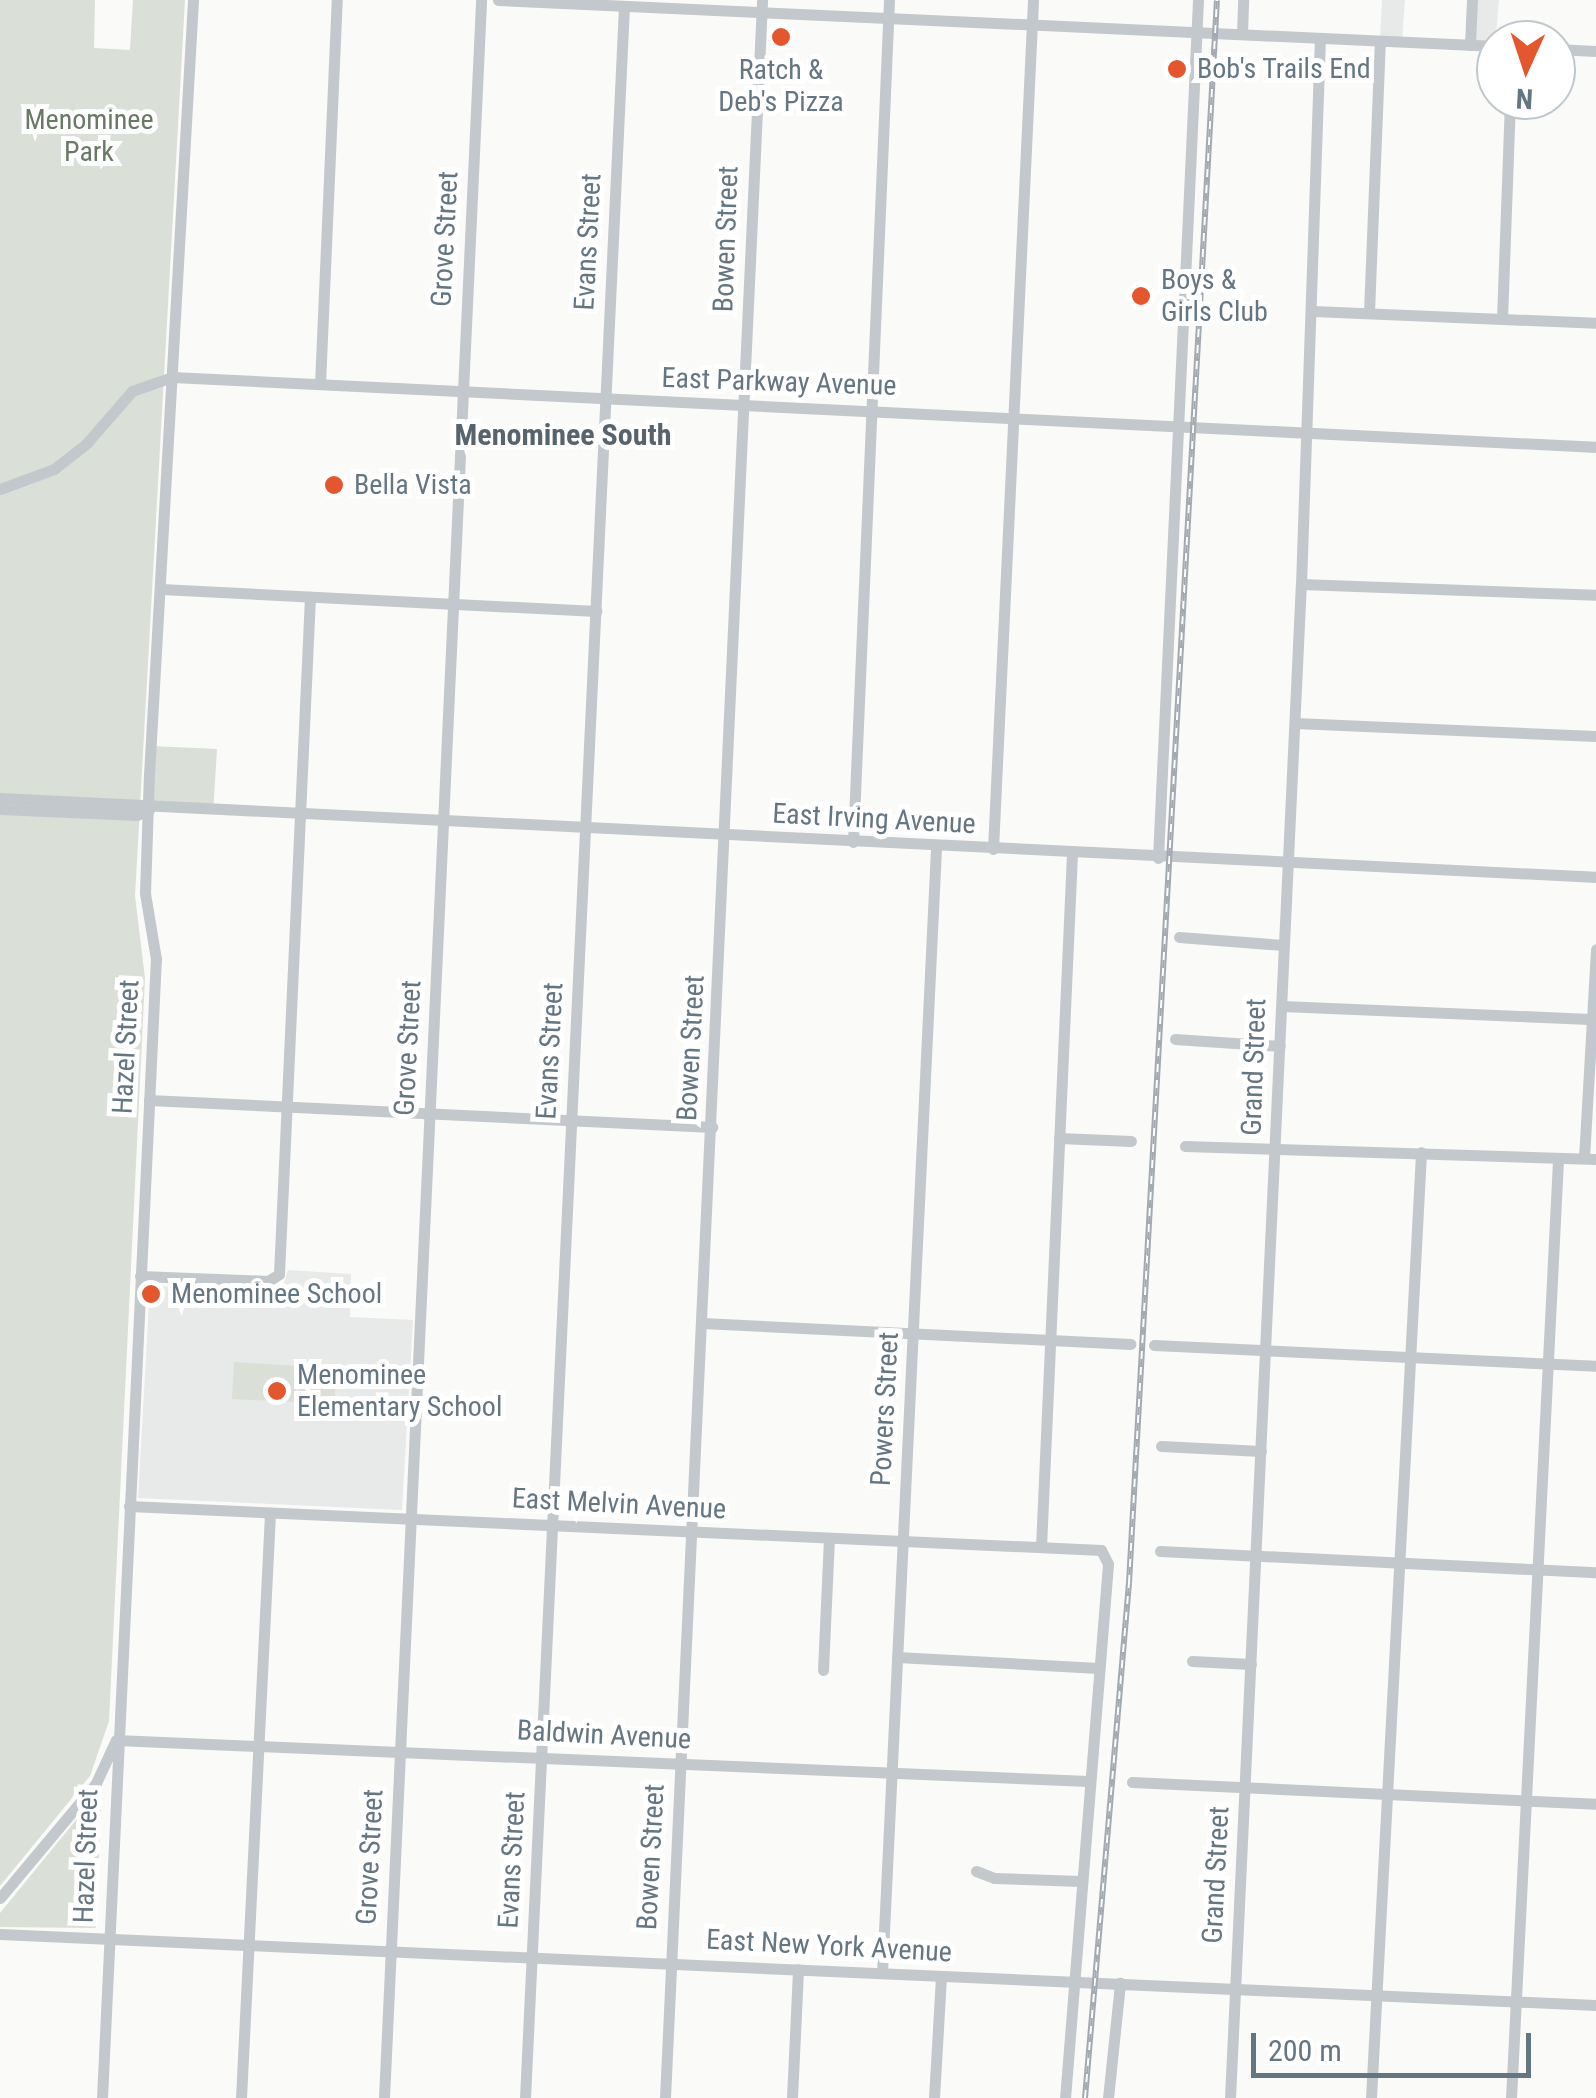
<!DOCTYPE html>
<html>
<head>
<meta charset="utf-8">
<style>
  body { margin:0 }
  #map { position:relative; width:1596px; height:2098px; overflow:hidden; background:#fafaf8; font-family:"Roboto Condensed",sans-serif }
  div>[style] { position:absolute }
  .built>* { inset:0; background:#e8e9e9 }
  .green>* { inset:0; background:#dadfd7 }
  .minor>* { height:11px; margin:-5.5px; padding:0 5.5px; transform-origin:5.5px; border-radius:5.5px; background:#c3c8cc }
  .rail>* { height:6px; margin-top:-3px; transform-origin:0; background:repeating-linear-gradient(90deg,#fff 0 8px,#a2aab0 0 16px); box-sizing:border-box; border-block:2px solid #a2aab0 }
  .dots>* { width:28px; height:28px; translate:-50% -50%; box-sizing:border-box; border:5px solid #fff; border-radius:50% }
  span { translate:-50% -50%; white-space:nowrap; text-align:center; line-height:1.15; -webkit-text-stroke:10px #fff; paint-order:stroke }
  .poi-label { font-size:28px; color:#657683 }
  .left { translate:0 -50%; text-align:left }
  .park-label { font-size:28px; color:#687a64 }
  .street-label { font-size:28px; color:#657683 }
  .neighbourhood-label { font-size:30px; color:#57646e; font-weight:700 }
  .north { position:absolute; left:1476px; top:20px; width:100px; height:100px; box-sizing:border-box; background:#fff; border:2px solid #c1c8cd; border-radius:50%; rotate:183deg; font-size:28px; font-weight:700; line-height:40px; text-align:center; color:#657683 }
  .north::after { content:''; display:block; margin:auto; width:35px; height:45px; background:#e4572e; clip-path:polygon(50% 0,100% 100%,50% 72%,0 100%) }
  .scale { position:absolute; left:1251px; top:2033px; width:280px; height:45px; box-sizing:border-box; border:5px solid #657683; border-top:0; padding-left:12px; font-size:30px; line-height:35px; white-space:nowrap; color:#657683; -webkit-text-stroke:8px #fff; paint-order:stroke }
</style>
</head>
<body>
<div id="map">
  <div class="built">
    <div style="clip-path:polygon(1382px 0,1405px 0,1402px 42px,1380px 41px)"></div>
    <div style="clip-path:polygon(1472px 0,1499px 0,1495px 46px,1470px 45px)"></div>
    <div style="clip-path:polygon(288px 1270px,351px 1274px,350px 1317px,413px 1320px,402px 1510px,138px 1498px,150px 1286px,268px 1289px,284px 1283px)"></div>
  </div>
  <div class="green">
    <div style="clip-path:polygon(0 0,95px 0,94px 48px,130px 50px,133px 0,185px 0,135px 896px,145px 978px,109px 1721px,90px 1776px,0 1886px)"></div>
    <div style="clip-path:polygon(151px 746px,217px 749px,213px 813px,149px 810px)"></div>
    <div style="clip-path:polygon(234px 1362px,297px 1366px,295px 1402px,232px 1399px)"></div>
    <div style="clip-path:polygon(300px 1366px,337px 1368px,334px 1404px,298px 1402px)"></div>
    <div style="clip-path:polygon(101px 1802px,96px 1928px,0 1927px,0 1913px,89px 1804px)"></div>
  </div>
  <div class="minor">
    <div style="left:498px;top:0;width:999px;rotate:2.64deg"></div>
    <div style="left:1242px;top:34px;width:34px;rotate:-88deg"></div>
    <div style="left:1470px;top:45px;width:45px;rotate:-87.5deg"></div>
    <div style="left:1556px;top:49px;width:40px;rotate:2.9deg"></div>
    <div style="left:1313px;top:311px;width:283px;rotate:2.4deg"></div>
    <div style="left:1369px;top:312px;width:271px;rotate:-87.7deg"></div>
    <div style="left:1502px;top:319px;width:219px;rotate:-87.9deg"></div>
    <div style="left:320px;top:384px;width:384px;rotate:-87.5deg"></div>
    <div style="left:0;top:489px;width:58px;rotate:-20.3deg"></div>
    <div style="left:54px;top:469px;width:41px;rotate:-38deg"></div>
    <div style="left:86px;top:444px;width:70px;rotate:-49deg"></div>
    <div style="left:132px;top:391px;width:42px;rotate:-19.3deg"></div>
    <div style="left:172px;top:377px;width:1426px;rotate:2.81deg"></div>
    <div style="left:1301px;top:584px;width:295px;rotate:2.1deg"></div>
    <div style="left:161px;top:589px;width:436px;rotate:2.9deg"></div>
    <div style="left:1295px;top:723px;width:301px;rotate:2.5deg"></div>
    <div style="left:0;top:798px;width:1598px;rotate:2.83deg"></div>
    <div style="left:0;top:809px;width:137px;rotate:2.5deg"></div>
    <div style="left:137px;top:815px;width:13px;rotate:-23deg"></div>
    <div style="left:853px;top:842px;width:843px;rotate:-87.55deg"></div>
    <div style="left:993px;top:849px;width:850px;rotate:-87.3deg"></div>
    <div style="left:1158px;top:858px;width:859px;rotate:-87.33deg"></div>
    <div style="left:1179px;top:937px;width:105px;rotate:4.4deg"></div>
    <div style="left:1282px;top:1006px;width:314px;rotate:2.4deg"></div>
    <div style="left:1175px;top:1039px;width:105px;rotate:3.8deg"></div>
    <div style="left:149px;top:1100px;width:564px;rotate:2.75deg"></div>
    <div style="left:1059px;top:1138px;width:72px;rotate:2.4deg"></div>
    <div style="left:1185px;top:1146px;width:411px;rotate:1.8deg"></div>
    <div style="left:1584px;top:1158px;width:209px;rotate:-86.7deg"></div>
    <div style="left:140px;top:1276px;width:128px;rotate:2.2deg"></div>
    <div style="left:268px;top:1281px;width:13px;rotate:-32deg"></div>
    <div style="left:279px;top:1274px;width:678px;rotate:-87.38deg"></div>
    <div style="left:702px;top:1323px;width:429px;rotate:2.8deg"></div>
    <div style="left:1154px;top:1345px;width:442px;rotate:2.7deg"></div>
    <div style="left:1161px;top:1446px;width:100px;rotate:2.9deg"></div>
    <div style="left:129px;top:1506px;width:973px;rotate:2.59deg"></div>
    <div style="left:1101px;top:1550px;width:16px;rotate:63deg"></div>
    <div style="left:1108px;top:1564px;width:536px;rotate:94.6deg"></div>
    <div style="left:1041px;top:1547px;width:695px;rotate:-87.44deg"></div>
    <div style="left:1160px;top:1551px;width:437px;rotate:2.8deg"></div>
    <div style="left:897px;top:1657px;width:202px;rotate:3.1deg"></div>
    <div style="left:1192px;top:1661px;width:59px;rotate:2.9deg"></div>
    <div style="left:823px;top:1670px;width:131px;rotate:-87.4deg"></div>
    <div style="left:1132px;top:1782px;width:465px;rotate:2.7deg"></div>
    <div style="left:976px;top:1871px;width:19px;rotate:21deg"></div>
    <div style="left:994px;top:1878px;width:87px;rotate:2deg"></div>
    <div style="left:0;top:1898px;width:150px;rotate:-50.1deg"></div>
    <div style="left:96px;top:1783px;width:47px;rotate:-65.1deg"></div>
    <div style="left:116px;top:1740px;width:973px;rotate:2.42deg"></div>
    <div style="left:0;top:1934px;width:1598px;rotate:2.55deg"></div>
    <div style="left:882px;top:1973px;width:1127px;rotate:-87.25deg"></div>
    <div style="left:102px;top:2098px;width:1140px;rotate:-87.29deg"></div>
    <div style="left:156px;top:959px;width:67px;rotate:-99.5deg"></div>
    <div style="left:145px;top:893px;width:118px;rotate:-88.1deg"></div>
    <div style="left:149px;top:775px;width:776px;rotate:-86.75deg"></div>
    <div style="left:241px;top:2098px;width:586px;rotate:-87.16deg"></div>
    <div style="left:384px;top:2098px;width:2100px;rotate:-87.35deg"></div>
    <div style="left:525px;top:2098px;width:2093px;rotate:-87.29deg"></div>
    <div style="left:665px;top:2098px;width:2100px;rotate:-87.35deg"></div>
    <div style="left:792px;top:2098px;width:129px;rotate:-87.3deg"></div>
    <div style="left:934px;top:2098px;width:122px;rotate:-86.7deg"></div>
    <div style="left:1108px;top:2098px;width:116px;rotate:-84deg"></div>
    <div style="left:1230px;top:2098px;width:1516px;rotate:-87.32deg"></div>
    <div style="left:1301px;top:584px;width:546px;rotate:-88.01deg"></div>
    <div style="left:1371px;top:2098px;width:947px;rotate:-86.97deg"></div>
    <div style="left:1511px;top:2098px;width:940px;rotate:-87.13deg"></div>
  </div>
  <div class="rail">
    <div style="left:1085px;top:2098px;width:517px;rotate:-85.12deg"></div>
    <div style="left:1129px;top:1583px;width:1585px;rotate:-86.82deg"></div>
  </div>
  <div class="dots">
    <div style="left:781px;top:37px;background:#e4572e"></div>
    <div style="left:1177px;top:69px;background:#e4572e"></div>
    <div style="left:1141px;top:296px;background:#e4572e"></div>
    <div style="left:334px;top:485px;background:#e4572e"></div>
    <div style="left:151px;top:1294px;background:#e4572e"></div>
    <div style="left:277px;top:1391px;background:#e4572e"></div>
  </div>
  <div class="poi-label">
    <span class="left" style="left:1197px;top:69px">Bob's Trails End</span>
    <span style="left:781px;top:86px">Ratch &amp;<br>Deb's Pizza</span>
    <span class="left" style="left:1161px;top:296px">Boys &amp;<br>Girls Club</span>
    <span class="left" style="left:354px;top:485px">Bella Vista</span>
    <span class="left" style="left:171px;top:1294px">Menominee School</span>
    <span class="left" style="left:297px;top:1391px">Menominee<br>Elementary School</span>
  </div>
  <div class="park-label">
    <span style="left:89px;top:136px">Menominee<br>Park</span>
  </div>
  <div class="street-label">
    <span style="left:445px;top:239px;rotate:-87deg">Grove Street</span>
    <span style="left:726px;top:239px;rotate:-88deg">Bowen Street</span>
    <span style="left:588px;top:242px;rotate:-87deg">Evans Street</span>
    <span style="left:779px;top:382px;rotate:2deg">East Parkway Avenue</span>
    <span style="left:874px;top:819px;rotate:3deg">East Irving Avenue</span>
    <span style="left:126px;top:1047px;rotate:-87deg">Hazel Street</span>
    <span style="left:408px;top:1048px;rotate:-87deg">Grove Street</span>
    <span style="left:691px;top:1048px;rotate:-87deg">Bowen Street</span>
    <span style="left:550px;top:1051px;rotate:-87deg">Evans Street</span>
    <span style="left:1254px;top:1067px;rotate:-88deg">Grand Street</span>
    <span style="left:885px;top:1409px;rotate:-87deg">Powers Street</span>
    <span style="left:619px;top:1504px;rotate:3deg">East Melvin Avenue</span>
    <span style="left:604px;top:1735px;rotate:3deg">Baldwin Avenue</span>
    <span style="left:86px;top:1856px;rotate:-88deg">Hazel Street</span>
    <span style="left:370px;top:1857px;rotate:-87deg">Grove Street</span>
    <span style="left:651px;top:1857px;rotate:-87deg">Bowen Street</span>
    <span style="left:512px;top:1860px;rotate:-87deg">Evans Street</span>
    <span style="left:1216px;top:1875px;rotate:-87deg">Grand Street</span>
    <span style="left:829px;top:1946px;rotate:3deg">East New York Avenue</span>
  </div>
  <div class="neighbourhood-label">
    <span style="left:563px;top:435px">Menominee South</span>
  </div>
  <div class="north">N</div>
  <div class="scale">200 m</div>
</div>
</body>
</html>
